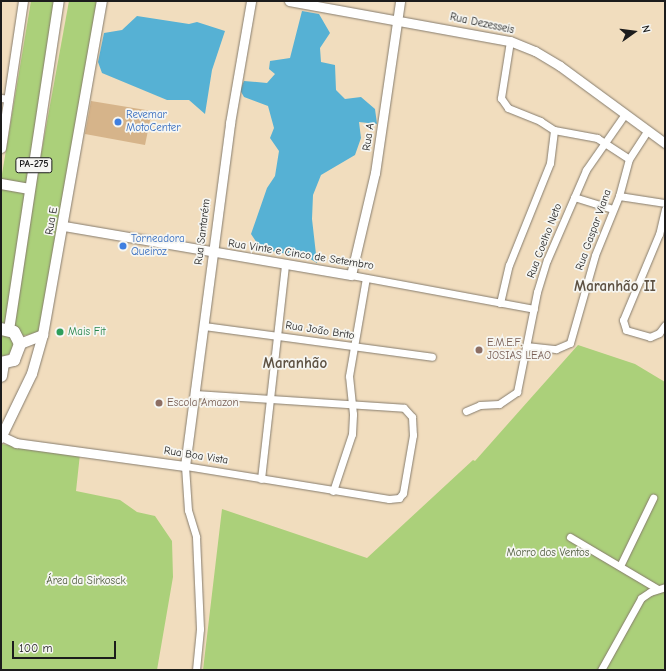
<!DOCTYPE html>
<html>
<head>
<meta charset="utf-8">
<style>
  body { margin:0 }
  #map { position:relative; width:666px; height:671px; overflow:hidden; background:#f1ddbe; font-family:"Comic Neue",sans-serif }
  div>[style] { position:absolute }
  .green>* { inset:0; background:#abd07a }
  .water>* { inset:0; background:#56b1d4 }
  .building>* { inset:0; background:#d6b48a }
  .roads { filter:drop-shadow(0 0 1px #867c6d) drop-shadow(0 0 1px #867c6d) }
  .street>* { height:7px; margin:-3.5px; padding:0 3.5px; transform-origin:3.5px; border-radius:3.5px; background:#fff }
  .secondary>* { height:9px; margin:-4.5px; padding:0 4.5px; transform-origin:4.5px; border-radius:4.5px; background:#fff }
  .primary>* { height:10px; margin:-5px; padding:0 5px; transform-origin:5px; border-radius:5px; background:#fff }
  .highway>* { height:12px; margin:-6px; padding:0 6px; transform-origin:6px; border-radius:6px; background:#fff }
  .dots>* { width:11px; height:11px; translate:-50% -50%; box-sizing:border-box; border:2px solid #f6f6f2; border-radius:50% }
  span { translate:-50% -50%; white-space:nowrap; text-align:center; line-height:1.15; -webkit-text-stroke:3.5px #f6f6f2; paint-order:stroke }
  .shield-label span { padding:1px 3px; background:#f6f6f2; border:1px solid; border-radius:3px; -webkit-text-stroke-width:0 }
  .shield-label { font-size:10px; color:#1c1c1c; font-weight:700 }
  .street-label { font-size:11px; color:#1c1c1c }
  .shop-label { font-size:11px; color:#366cbe }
  .left { translate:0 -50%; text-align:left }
  .leisure-label { font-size:11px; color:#27864d }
  .education-label { font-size:11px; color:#785e54 }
  .park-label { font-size:11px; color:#4e5b3d }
  .district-label { font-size:15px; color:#5d5142; font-weight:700 }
  .frame { position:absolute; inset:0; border:2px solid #1c1c1c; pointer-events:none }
  .north { position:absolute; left:614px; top:12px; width:40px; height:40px; -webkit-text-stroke:3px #f6f6f2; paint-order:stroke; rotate:76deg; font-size:11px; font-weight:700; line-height:16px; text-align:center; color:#1c1c1c }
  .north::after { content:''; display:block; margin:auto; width:14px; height:18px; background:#1c1c1c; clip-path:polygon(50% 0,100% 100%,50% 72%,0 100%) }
  .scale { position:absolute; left:12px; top:641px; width:104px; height:18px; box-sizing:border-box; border:2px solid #1c1c1c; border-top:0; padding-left:5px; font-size:12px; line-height:14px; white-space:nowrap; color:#1c1c1c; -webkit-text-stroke:3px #f6f6f2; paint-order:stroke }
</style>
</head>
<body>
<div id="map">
  <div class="green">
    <div style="clip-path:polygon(31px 1px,60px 1px,5px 323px,1px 326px,1px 180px)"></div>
    <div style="clip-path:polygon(69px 1px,97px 1px,40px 332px,18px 337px,9px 330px)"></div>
    <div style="clip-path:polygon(1px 335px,11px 337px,14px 343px,11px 353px,5px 356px,1px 356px)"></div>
    <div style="clip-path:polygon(578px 345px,635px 364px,665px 382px,665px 670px,203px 670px,222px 509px,367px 558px,473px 460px,475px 461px)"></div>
    <div style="clip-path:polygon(1px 444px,80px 454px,76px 491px,120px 500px,137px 512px,155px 516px,172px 541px,173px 577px,157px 670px,1px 670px)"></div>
  </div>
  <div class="water">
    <div style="clip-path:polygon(302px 11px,319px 14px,330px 33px,320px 48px,321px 62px,335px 65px,336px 90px,345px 99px,361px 97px,375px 109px,377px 124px,359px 122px,361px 138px,355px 155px,321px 175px,313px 195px,312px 219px,317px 263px,294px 249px,287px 254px,261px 249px,251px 234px,267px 188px,275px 176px,279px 151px,270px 138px,274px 128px,268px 106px,244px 97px,240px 90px,244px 81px,267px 83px,275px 74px,269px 69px,270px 61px,290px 58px)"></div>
    <div style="clip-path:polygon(137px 16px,189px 24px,197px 22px,225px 31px,212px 70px,205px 114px,189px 100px,167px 100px,102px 73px,98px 62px,104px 33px,122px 30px)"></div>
  </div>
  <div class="building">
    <div style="clip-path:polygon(91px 101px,152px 111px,145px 145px,85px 134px)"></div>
  </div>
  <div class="roads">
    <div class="street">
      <div style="left:510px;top:41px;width:58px;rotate:99deg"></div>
      <div style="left:501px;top:98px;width:12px;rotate:55deg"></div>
      <div style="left:508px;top:108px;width:35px;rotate:22deg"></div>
      <div style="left:540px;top:121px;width:17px;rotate:33deg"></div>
      <div style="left:554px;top:130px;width:44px;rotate:10.5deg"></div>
      <div style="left:597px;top:138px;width:38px;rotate:33deg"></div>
      <div style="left:1px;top:98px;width:8px;rotate:7deg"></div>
      <div style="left:619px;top:196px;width:47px;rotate:8.7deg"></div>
      <div style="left:574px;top:197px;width:41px;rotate:17.1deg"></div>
      <div style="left:665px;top:209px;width:26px;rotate:103deg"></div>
      <div style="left:659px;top:234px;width:93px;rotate:112.7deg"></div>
      <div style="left:623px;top:320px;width:10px;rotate:73deg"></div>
      <div style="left:626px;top:330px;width:25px;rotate:16deg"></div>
      <div style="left:650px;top:337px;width:10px;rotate:-24deg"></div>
      <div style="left:659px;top:333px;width:10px;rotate:-53deg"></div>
      <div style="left:351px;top:275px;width:186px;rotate:10.5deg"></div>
      <div style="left:500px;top:303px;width:39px;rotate:-77deg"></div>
      <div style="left:509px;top:265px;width:110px;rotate:-68.1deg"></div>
      <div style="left:550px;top:163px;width:33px;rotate:-83deg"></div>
      <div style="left:204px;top:326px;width:230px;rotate:7.7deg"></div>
      <div style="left:526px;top:346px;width:30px;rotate:6deg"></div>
      <div style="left:556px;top:349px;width:15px;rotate:-23deg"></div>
      <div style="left:570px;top:343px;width:91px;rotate:-74.1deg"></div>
      <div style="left:595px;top:255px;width:64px;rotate:-67.9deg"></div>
      <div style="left:619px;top:196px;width:38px;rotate:-75deg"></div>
      <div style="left:629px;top:159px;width:33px;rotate:-57deg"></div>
      <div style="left:195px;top:394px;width:209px;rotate:3.8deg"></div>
      <div style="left:404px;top:408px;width:12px;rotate:48deg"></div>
      <div style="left:412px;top:417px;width:18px;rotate:87deg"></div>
      <div style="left:413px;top:435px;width:59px;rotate:99.8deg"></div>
      <div style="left:403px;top:493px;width:6px;rotate:129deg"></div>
      <div style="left:399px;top:498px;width:10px;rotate:174deg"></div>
      <div style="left:389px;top:499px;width:207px;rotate:-170.8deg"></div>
      <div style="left:185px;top:466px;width:44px;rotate:86.1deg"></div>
      <div style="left:188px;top:510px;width:28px;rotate:73deg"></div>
      <div style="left:196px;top:537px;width:92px;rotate:87.5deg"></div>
      <div style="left:200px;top:629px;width:41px;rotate:95.6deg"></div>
      <div style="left:466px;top:411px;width:15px;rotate:-23deg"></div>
      <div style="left:480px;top:405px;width:19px;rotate:-3deg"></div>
      <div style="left:499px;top:404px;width:22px;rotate:-34deg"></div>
      <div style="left:517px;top:392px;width:102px;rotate:-78.7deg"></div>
      <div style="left:537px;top:292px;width:34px;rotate:-73deg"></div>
      <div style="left:547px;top:260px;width:98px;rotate:-66.6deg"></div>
      <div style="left:586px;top:170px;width:68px;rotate:-55.1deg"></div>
      <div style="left:261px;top:479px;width:216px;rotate:-83.6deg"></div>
      <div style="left:333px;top:491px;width:60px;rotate:-71.6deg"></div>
      <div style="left:352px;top:434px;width:20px;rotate:-87deg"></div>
      <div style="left:353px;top:414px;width:38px;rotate:-96deg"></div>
      <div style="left:349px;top:376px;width:99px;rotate:-80.2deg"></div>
      <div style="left:570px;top:537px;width:102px;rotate:30.6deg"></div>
      <div style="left:620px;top:566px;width:76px;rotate:-64.1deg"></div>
      <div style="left:601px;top:670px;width:82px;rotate:-60.9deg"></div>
      <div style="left:641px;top:598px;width:11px;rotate:-34deg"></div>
      <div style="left:650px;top:592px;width:16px;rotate:-18deg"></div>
    </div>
    <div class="secondary">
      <div style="left:289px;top:1px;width:225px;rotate:10.3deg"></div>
      <div style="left:510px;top:41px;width:27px;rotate:22deg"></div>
      <div style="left:535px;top:51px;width:29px;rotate:31deg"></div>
      <div style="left:560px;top:66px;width:130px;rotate:36.3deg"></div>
      <div style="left:1px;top:148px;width:149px;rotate:-81.5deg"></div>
      <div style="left:64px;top:226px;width:291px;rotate:9.7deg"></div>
      <div style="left:351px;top:275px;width:105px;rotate:-76.8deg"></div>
      <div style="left:375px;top:173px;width:174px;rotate:-81.7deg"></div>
      <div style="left:1px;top:436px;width:17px;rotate:25deg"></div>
      <div style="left:16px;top:443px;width:171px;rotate:7.8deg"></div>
      <div style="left:185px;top:466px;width:346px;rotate:-82.5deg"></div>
      <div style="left:230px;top:123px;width:124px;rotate:-80.2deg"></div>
    </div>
    <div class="primary">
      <div style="left:1px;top:184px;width:29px;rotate:10deg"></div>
      <div style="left:9px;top:330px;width:333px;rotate:-81.4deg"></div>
      <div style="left:20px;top:344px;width:25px;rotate:-21deg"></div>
      <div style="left:1px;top:438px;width:71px;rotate:-64.2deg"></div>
      <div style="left:32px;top:374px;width:41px;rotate:-74.2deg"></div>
      <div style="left:43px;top:335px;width:339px;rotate:-80deg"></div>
    </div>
    <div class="highway">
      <div style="left:1px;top:329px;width:13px;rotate:13deg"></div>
      <div style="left:14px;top:332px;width:13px;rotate:63deg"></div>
      <div style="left:20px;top:344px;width:17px;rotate:111deg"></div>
      <div style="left:14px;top:360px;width:13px;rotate:167deg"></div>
      <div style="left:1px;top:376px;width:13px;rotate:-81deg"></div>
    </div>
  </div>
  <div class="dots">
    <div style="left:118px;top:122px;background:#3f7fe0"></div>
    <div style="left:123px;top:246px;background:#3f7fe0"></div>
    <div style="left:60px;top:332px;background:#2e9e5b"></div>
    <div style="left:479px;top:350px;background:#8d6e63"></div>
    <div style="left:159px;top:403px;background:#8d6e63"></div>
  </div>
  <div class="shield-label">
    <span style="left:34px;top:165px">PA-275</span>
  </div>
  <div class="street-label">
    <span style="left:482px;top:24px;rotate:12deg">Rua Dezesseis</span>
    <span style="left:369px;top:137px;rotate:-81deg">Rua A</span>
    <span style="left:52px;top:221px;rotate:-80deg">Rua E</span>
    <span style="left:594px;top:230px;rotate:-70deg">Rua Gaspar Viana</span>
    <span style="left:203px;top:232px;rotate:-83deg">Rua Santarém</span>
    <span style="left:545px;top:241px;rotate:-69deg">Rua Coelho Neto</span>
    <span style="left:301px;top:255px;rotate:9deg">Rua Vinte e Cinco de Setembro</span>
    <span style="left:320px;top:331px;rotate:9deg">Rua João Brito</span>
    <span style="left:196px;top:456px;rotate:9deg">Rua Boa Vista</span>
  </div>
  <div class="shop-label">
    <span class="left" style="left:126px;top:122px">Revemar<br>MotoCenter</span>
    <span class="left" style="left:131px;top:246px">Torneadora<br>Queiroz</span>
  </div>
  <div class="leisure-label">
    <span class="left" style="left:68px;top:332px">Mais Fit</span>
  </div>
  <div class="education-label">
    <span class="left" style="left:487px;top:350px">E.M.E.F.<br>JOSIAS LEAO</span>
    <span class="left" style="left:167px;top:403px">Escola Amazon</span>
  </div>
  <div class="park-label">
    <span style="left:548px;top:553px">Morro dos Ventos</span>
    <span style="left:86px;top:581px">Área da Sirkosck</span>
  </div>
  <div class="district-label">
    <span style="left:615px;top:287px">Maranhão II</span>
    <span style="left:295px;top:364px">Maranhão</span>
  </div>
  <div class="frame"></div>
  <div class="north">N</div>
  <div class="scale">100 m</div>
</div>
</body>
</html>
